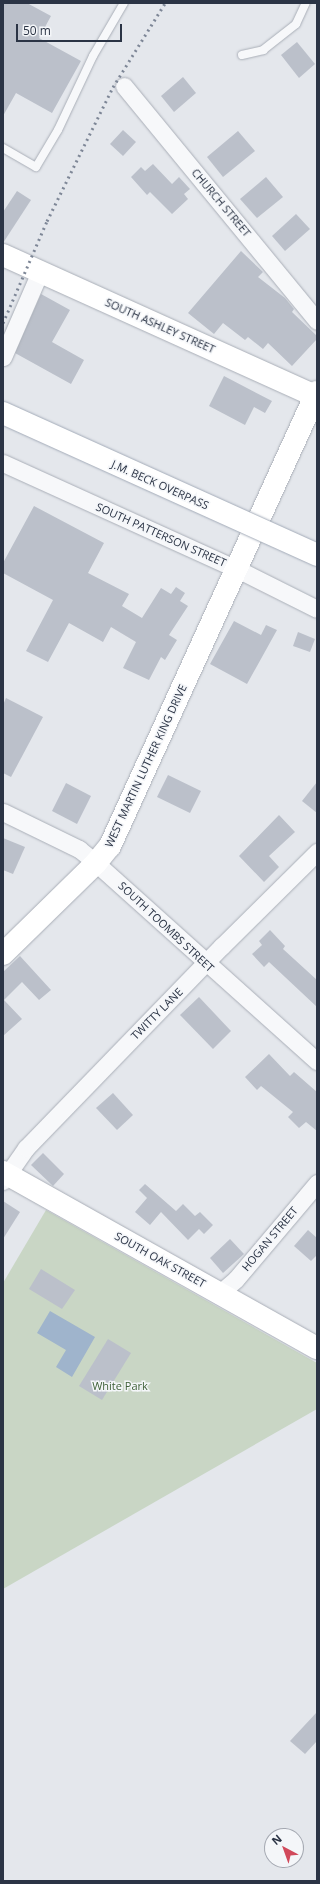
<!DOCTYPE html>
<html>
<head>
<meta charset="utf-8">
<style>
  body { margin:0 }
  #map { position:relative; width:320px; height:1884px; overflow:hidden; background:#e4e7ec; font-family:"Open Sans",sans-serif }
  div>[style] { position:absolute }
  .green>* { inset:0; background:#c9d6c5 }
  .water>* { inset:0; background:#9fb4cc }
  .building>* { inset:0; background:#bbc0ca }
  .roads { filter:drop-shadow(0 0 1px #a9aeb7) drop-shadow(0 0 1px #a9aeb7) }
  .lane>* { height:8px; margin:-4px; padding:0 4px; transform-origin:4px; border-radius:4px; background:#f7f8fa }
  .street>* { height:17px; margin:-8.5px; padding:0 8.5px; transform-origin:8.5px; border-radius:8.5px; background:#f7f8fa }
  .secondary>* { height:22px; margin:-11px; padding:0 11px; transform-origin:11px; border-radius:11px; background:#fff }
  .rail>* { height:3px; margin-top:-1.5px; transform-origin:0; background:repeating-linear-gradient(90deg,#7d8696 0 2px,transparent 0 6px) }
  .bridges { filter:drop-shadow(0 0 1px #a3abb8) drop-shadow(0 0 1px #a3abb8) }
  .primary-bridge>* { height:22px; margin:-11px; padding:0 11px; transform-origin:11px; border-radius:11px; background:#fff }
  span { translate:-50% -50%; white-space:nowrap; text-align:center; line-height:1.15; -webkit-text-stroke:3px #f4f6f9; paint-order:stroke }
  .street-label { font-size:11px; color:#2b3445 }
  .park-label { font-size:11px; color:#3f6138 }
  .frame { position:absolute; inset:0; border:4px solid #2b3445; pointer-events:none }
  .north { position:absolute; left:264px; top:1828px; width:40px; height:40px; box-sizing:border-box; background:#f4f6f9; border:1px solid #a4a8b1; border-radius:50%; rotate:319deg; font-size:11px; font-weight:700; line-height:16px; text-align:center; color:#2b3445 }
  .north::after { content:''; display:block; margin:auto; width:14px; height:18px; background:#d1495b; clip-path:polygon(50% 0,100% 100%,50% 72%,0 100%) }
  .scale { position:absolute; left:16px; top:24px; width:106px; height:18px; box-sizing:border-box; border:2px solid #2b3445; border-top:0; padding-left:5px; font-size:12px; line-height:14px; white-space:nowrap; color:#2b3445; -webkit-text-stroke:3px #f4f6f9; paint-order:stroke }
</style>
</head>
<body>
<div id="map">
  <div class="green">
    <div style="clip-path:polygon(46px 1210px,317px 1363px,317px 1409px,3px 1589px,3px 1283px)"></div>
  </div>
  <div class="water">
    <div style="clip-path:polygon(50px 1311px,95px 1337px,72px 1377px,56px 1367px,66px 1350px,37px 1333px)"></div>
  </div>
  <div class="building">
    <div style="clip-path:polygon(3px 3px,27px 3px,51px 16px,39px 38px,81px 61px,52px 113px,16px 93px,3px 116px)"></div>
    <div style="clip-path:polygon(297px 42px,315px 64px,299px 78px,281px 55px)"></div>
    <div style="clip-path:polygon(183px 77px,196px 93px,174px 112px,161px 96px)"></div>
    <div style="clip-path:polygon(123px 130px,136px 142px,123px 156px,110px 144px)"></div>
    <div style="clip-path:polygon(238px 131px,255px 151px,223px 177px,207px 157px)"></div>
    <div style="clip-path:polygon(153px 164px,172px 184px,179px 177px,190px 189px,184px 194px,188px 199px,172px 214px,150px 192px,147px 195px,131px 177px,141px 167px,145px 171px)"></div>
    <div style="clip-path:polygon(266px 177px,283px 197px,257px 218px,240px 199px)"></div>
    <div style="clip-path:polygon(17px 191px,31px 200px,3px 243px,3px 212px)"></div>
    <div style="clip-path:polygon(296px 214px,310px 229px,285px 251px,272px 236px)"></div>
    <div style="clip-path:polygon(241px 251px,263px 272px,258px 277px,285px 298px,294px 309px,292px 312px,317px 336px,317px 339px,292px 366px,268px 343px,263px 349px,248px 337px,245px 340px,223px 323px,214px 334px,188px 313px)"></div>
    <div style="clip-path:polygon(41px 294px,70px 310px,52px 342px,84px 360px,71px 384px,15px 353px)"></div>
    <div style="clip-path:polygon(224px 376px,272px 401px,265px 413px,254px 407px,245px 425px,209px 406px)"></div>
    <div style="clip-path:polygon(34px 506px,104px 543px,88px 573px,129px 594px,122px 606px,142px 618px,161px 588px,171px 594px,176px 587px,185px 593px,180px 601px,188px 606px,169px 635px,177px 640px,165px 660px,161px 657px,149px 680px,123px 668px,136px 642px,111px 627px,103px 642px,69px 623px,48px 662px,26px 651px,53px 600px,3px 573px,3px 563px)"></div>
    <div style="clip-path:polygon(234px 621px,261px 635px,266px 625px,277px 630px,247px 684px,210px 664px)"></div>
    <div style="clip-path:polygon(298px 632px,315px 639px,310px 652px,293px 646px)"></div>
    <div style="clip-path:polygon(6px 698px,43px 717px,11px 777px,3px 773px,3px 705px)"></div>
    <div style="clip-path:polygon(168px 775px,201px 791px,190px 813px,157px 797px)"></div>
    <div style="clip-path:polygon(317px 782px,317px 813px,302px 801px)"></div>
    <div style="clip-path:polygon(66px 783px,91px 796px,77px 824px,52px 811px)"></div>
    <div style="clip-path:polygon(279px 815px,295px 832px,269px 856px,279px 867px,264px 882px,239px 856px)"></div>
    <div style="clip-path:polygon(3px 838px,25px 847px,13px 874px,3px 870px)"></div>
    <div style="clip-path:polygon(270px 930px,285px 946px,283px 949px,317px 980px,317px 1007px,269px 962px,264px 967px,252px 954px,262px 945px,259px 941px)"></div>
    <div style="clip-path:polygon(20px 956px,51px 990px,39px 1000px,22px 982px,4px 1000px,22px 1019px,3px 1036px,3px 972px)"></div>
    <div style="clip-path:polygon(199px 997px,231px 1031px,213px 1049px,180px 1015px)"></div>
    <div style="clip-path:polygon(269px 1054px,290px 1076px,294px 1072px,317px 1092px,317px 1131px,306px 1122px,299px 1128px,288px 1117px,293px 1112px,261px 1086px,257px 1090px,245px 1077px)"></div>
    <div style="clip-path:polygon(113px 1093px,133px 1115px,117px 1130px,96px 1108px)"></div>
    <div style="clip-path:polygon(43px 1153px,64px 1174px,53px 1186px,31px 1165px)"></div>
    <div style="clip-path:polygon(145px 1184px,176px 1211px,183px 1204px,195px 1216px,200px 1212px,213px 1225px,204px 1234px,199px 1229px,188px 1240px,161px 1212px,150px 1225px,135px 1212px,147px 1198px,139px 1190px)"></div>
    <div style="clip-path:polygon(3px 1201px,20px 1212px,3px 1239px)"></div>
    <div style="clip-path:polygon(308px 1230px,317px 1238px,317px 1255px,311px 1261px,294px 1246px)"></div>
    <div style="clip-path:polygon(230px 1239px,244px 1254px,223px 1273px,210px 1258px)"></div>
    <div style="clip-path:polygon(41px 1269px,75px 1290px,62px 1309px,29px 1289px)"></div>
    <div style="clip-path:polygon(108px 1339px,131px 1353px,102px 1400px,79px 1386px)"></div>
    <div style="clip-path:polygon(317px 1712px,317px 1741px,305px 1754px,290px 1741px)"></div>
  </div>
  <div class="roads">
    <div class="lane">
      <div style="left:242px;top:55px;width:22px;rotate:-13deg"></div>
      <div style="left:263px;top:50px;width:42px;rotate:-38.2deg"></div>
      <div style="left:296px;top:24px;width:23px;rotate:-65deg"></div>
      <div style="left:3px;top:148px;width:38px;rotate:30deg"></div>
      <div style="left:36px;top:167px;width:43px;rotate:-59.3deg"></div>
      <div style="left:58px;top:130px;width:82px;rotate:-64.7deg"></div>
      <div style="left:93px;top:56px;width:61px;rotate:-59.7deg"></div>
    </div>
    <div class="street">
      <div style="left:124px;top:86px;width:304px;rotate:50.6deg"></div>
      <div style="left:3px;top:357px;width:93px;rotate:-66.5deg"></div>
      <div style="left:3px;top:463px;width:257px;rotate:24.4deg"></div>
      <div style="left:237px;top:569px;width:89px;rotate:26.6deg"></div>
      <div style="left:3px;top:812px;width:85px;rotate:26deg"></div>
      <div style="left:79px;top:849px;width:22px;rotate:39deg"></div>
      <div style="left:96px;top:863px;width:297px;rotate:41.9deg"></div>
      <div style="left:3px;top:1181px;width:40px;rotate:-55.1deg"></div>
      <div style="left:26px;top:1148px;width:281px;rotate:-45.9deg"></div>
      <div style="left:222px;top:946px;width:134px;rotate:-44.7deg"></div>
      <div style="left:220px;top:1293px;width:21px;rotate:-41deg"></div>
      <div style="left:236px;top:1279px;width:126px;rotate:-49.8deg"></div>
    </div>
    <div class="secondary">
      <div style="left:3px;top:255px;width:345px;rotate:24.3deg"></div>
      <div style="left:3px;top:954px;width:130px;rotate:-44.4deg"></div>
      <div style="left:96px;top:863px;width:22px;rotate:-51deg"></div>
      <div style="left:110px;top:846px;width:499px;rotate:-65.5deg"></div>
      <div style="left:3px;top:1172px;width:360px;rotate:29.3deg"></div>
    </div>
  </div>
  <div class="rail">
    <div style="left:3px;top:323px;width:111px;rotate:-66.7deg"></div>
    <div style="left:47px;top:221px;width:149px;rotate:-63.8deg"></div>
    <div style="left:113px;top:87px;width:99px;rotate:-58.2deg"></div>
  </div>
  <div class="bridges">
    <div class="primary-bridge">
      <div style="left:3px;top:413px;width:345px;rotate:24.3deg"></div>
    </div>
  </div>
  <div class="street-label">
    <span style="left:221px;top:203px;rotate:50deg">CHURCH STREET</span>
    <span style="left:160px;top:326px;rotate:24deg">SOUTH ASHLEY STREET</span>
    <span style="left:160px;top:485px;rotate:24deg">J.M. BECK OVERPASS</span>
    <span style="left:161px;top:535px;rotate:24deg">SOUTH PATTERSON STREET</span>
    <span style="left:146px;top:766px;rotate:-65deg">WEST MARTIN LUTHER KING DRIVE</span>
    <span style="left:166px;top:927px;rotate:43deg">SOUTH TOOMBS STREET</span>
    <span style="left:157px;top:1014px;rotate:-45deg">TWITTY LANE</span>
    <span style="left:270px;top:1239px;rotate:-50deg">HOGAN STREET</span>
    <span style="left:160px;top:1260px;rotate:29deg">SOUTH OAK STREET</span>
  </div>
  <div class="park-label">
    <span style="left:120px;top:1386px">White Park</span>
  </div>
  <div class="frame"></div>
  <div class="north">N</div>
  <div class="scale">50 m</div>
</div>
</body>
</html>
